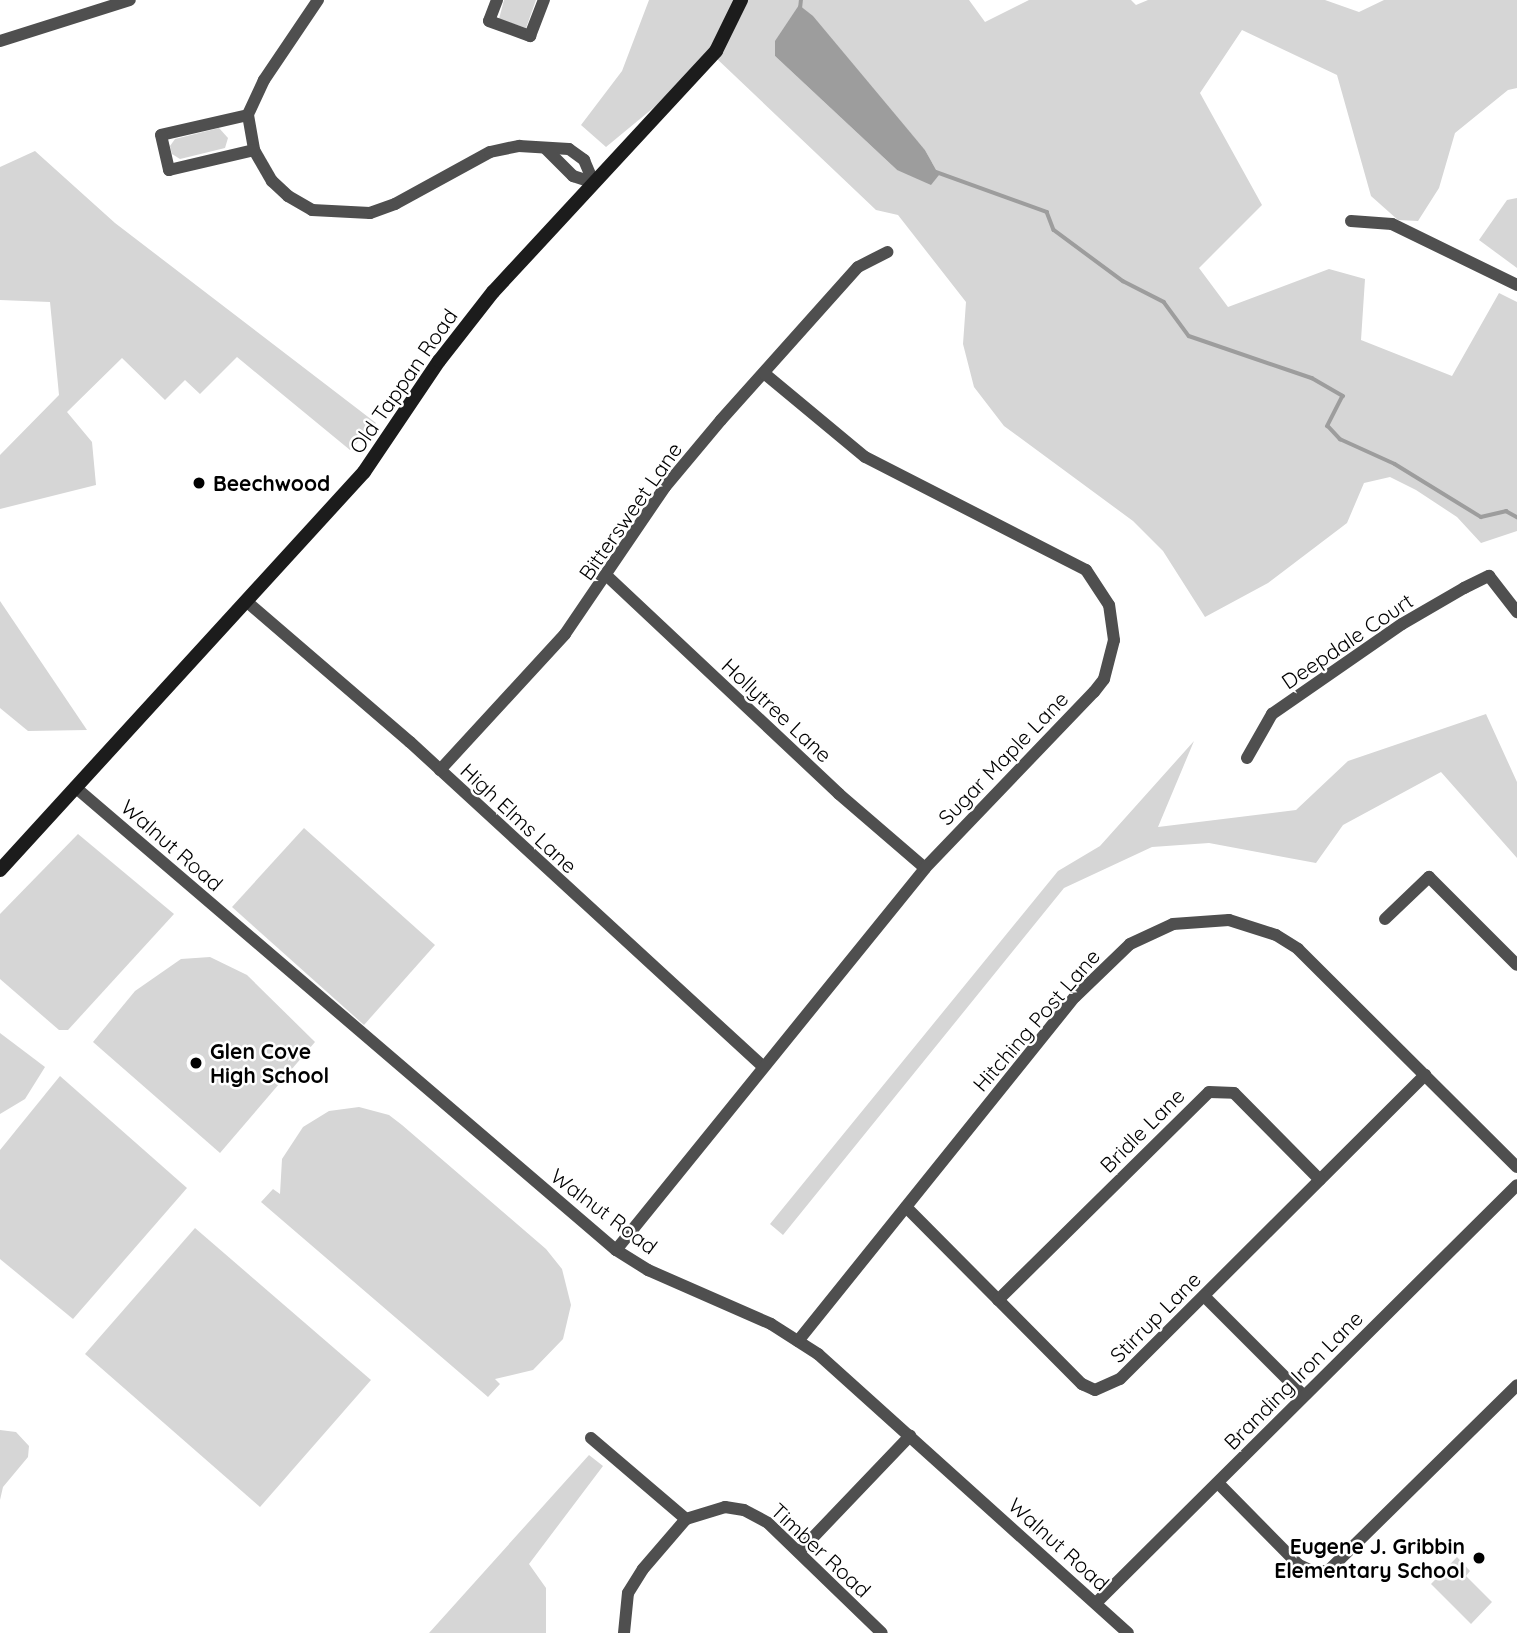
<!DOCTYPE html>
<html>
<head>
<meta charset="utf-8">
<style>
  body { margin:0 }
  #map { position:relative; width:1517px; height:1633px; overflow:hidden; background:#fff; font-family:Quicksand,sans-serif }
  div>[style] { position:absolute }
  .green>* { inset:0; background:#d6d6d6 }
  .water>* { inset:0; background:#9d9d9d }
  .stream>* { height:3.5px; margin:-1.75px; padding:0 1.75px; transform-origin:1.75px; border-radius:1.75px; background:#9d9d9d }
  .street>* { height:12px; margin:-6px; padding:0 6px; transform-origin:6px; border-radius:6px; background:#4f4f4f }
  .secondary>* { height:14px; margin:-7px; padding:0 7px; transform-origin:7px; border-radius:7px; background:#1c1c1c }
  .dots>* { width:19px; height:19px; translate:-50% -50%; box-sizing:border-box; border:4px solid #fff; border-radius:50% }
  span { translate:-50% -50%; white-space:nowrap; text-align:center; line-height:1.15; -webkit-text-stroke:5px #fff; paint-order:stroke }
  .street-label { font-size:21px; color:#000 }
  .poi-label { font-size:21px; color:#000; font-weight:700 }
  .left { translate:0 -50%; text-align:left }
  .right { translate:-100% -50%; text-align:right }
</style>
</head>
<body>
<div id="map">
  <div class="green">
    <div style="clip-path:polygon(504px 0,536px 0,526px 28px,499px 19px)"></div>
    <div style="clip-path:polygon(evenodd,649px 0,969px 0,985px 22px,1029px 0,1131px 0,1136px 5px,1148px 0,1325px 0,1359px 12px,1384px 0,1517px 0,1517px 88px,1508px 90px,1455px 133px,1439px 188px,1418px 221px,1398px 220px,1371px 196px,1337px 75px,1242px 30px,1200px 93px,1262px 205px,1199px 268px,1228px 307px,1329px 269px,1365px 279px,1361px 340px,1452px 376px,1499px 293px,1517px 302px,1517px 531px,1481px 543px,1457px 517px,1416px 490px,1390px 477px,1364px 483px,1347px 523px,1268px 583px,1205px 617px,1163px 551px,1133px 521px,1004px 426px,974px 387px,963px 344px,966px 302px,898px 215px,876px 210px,715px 57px,606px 147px,581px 125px,622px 71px,649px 0,837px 48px,925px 150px,939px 175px,897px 170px,775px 56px,837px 48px)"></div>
    <div style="clip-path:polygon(219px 128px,228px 138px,225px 148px,180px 159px,172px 154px,170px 146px,175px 139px)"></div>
    <div style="clip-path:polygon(35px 151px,115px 223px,376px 423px,350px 450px,237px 357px,200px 394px,185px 380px,165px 400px,122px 358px,67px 412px,92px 442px,96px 485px,0 509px,0 455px,59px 395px,50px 302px,0 300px,0 167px)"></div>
    <div style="clip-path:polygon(1517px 198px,1517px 268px,1479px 240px,1507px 200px)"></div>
    <div style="clip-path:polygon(0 601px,87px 730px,28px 731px,0 708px)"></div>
    <div style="clip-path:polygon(1486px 714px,1517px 782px,1517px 858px,1441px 772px,1343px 825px,1316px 863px,1209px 843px,1152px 847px,1064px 888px,783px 1235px,770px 1224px,1058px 871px,1100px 846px,1194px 741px,1158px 827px,1296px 810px,1348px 761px)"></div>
    <div style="clip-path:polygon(304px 828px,435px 945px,364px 1025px,232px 907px)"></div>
    <div style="clip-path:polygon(78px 834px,174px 914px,68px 1030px,59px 1030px,0 979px,0 914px)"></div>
    <div style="clip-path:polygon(210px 957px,247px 975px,315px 1042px,220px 1153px,93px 1042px,135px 991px,181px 959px)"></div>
    <div style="clip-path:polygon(0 1033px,45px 1067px,25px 1099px,0 1114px)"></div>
    <div style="clip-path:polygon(60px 1076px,187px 1188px,73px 1319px,0 1259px,0 1150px)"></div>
    <div style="clip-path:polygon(359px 1107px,389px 1115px,402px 1125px,546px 1249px,562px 1269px,571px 1305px,563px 1339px,533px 1370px,495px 1379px,500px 1384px,488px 1397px,261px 1202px,273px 1189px,280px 1194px,282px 1159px,303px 1127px,329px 1111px)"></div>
    <div style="clip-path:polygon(195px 1228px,371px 1380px,260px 1507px,85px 1354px)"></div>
    <div style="clip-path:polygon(0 1430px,16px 1432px,29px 1446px,28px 1457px,3px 1487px,0 1500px)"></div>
    <div style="clip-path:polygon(589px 1455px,603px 1466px,529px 1564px,546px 1588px,546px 1633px,429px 1633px)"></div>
    <div style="clip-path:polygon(1457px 1557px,1470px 1571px,1466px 1576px,1492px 1602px,1471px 1624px,1431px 1584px)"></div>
  </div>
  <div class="water">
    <div style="clip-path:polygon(799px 5px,813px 16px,925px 150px,939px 175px,931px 185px,897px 170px,775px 56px,775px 41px)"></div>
  </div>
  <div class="stream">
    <div style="left:800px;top:9px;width:9px;rotate:-84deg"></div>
    <div style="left:936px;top:172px;width:118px;rotate:19.8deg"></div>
    <div style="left:1047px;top:212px;width:19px;rotate:69deg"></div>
    <div style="left:1054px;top:230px;width:86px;rotate:36.5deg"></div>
    <div style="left:1123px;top:281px;width:46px;rotate:27.1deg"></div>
    <div style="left:1164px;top:302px;width:42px;rotate:53.7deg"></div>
    <div style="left:1189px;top:336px;width:130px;rotate:18.9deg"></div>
    <div style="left:1312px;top:378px;width:36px;rotate:30deg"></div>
    <div style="left:1343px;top:396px;width:34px;rotate:117deg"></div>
    <div style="left:1328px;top:426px;width:18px;rotate:47deg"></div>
    <div style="left:1340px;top:439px;width:60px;rotate:24.4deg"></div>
    <div style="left:1395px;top:464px;width:101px;rotate:31.6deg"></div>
    <div style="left:1481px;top:517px;width:26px;rotate:-13deg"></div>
    <div style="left:1506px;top:511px;width:13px;rotate:29deg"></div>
  </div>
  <div class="street">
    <div style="left:318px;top:0;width:97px;rotate:124deg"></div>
    <div style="left:264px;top:80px;width:38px;rotate:115deg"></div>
    <div style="left:248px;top:115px;width:36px;rotate:80deg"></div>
    <div style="left:254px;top:150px;width:36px;rotate:60deg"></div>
    <div style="left:272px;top:181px;width:22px;rotate:43deg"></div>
    <div style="left:288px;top:196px;width:28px;rotate:30deg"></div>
    <div style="left:312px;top:210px;width:58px;rotate:3deg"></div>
    <div style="left:370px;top:213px;width:27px;rotate:-20deg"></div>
    <div style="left:395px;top:204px;width:108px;rotate:-28.7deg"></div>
    <div style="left:490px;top:152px;width:30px;rotate:-12deg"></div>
    <div style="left:519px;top:146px;width:50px;rotate:3.4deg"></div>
    <div style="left:569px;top:149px;width:19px;rotate:36deg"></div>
    <div style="left:584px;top:160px;width:25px;rotate:67deg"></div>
    <div style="left:497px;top:0;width:22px;rotate:111deg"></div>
    <div style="left:489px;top:21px;width:44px;rotate:20.1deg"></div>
    <div style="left:530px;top:36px;width:39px;rotate:-69deg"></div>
    <div style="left:0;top:41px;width:136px;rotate:-17.5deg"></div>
    <div style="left:248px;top:115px;width:89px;rotate:167.1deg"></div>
    <div style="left:161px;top:135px;width:36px;rotate:77deg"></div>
    <div style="left:169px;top:170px;width:87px;rotate:-13.2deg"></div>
    <div style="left:545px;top:148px;width:40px;rotate:45deg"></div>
    <div style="left:573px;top:176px;width:22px;rotate:18deg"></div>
    <div style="left:1351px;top:221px;width:41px;rotate:4.2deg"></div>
    <div style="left:1392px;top:224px;width:139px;rotate:26deg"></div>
    <div style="left:606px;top:575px;width:320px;rotate:43.2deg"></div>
    <div style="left:839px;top:794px;width:113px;rotate:40.7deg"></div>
    <div style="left:246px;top:601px;width:216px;rotate:40.7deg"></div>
    <div style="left:410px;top:742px;width:480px;rotate:42.6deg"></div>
    <div style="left:1247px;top:758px;width:51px;rotate:-60.4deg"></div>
    <div style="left:1272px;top:714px;width:158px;rotate:-34.7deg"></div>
    <div style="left:1402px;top:624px;width:72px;rotate:-30.1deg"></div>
    <div style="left:1464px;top:588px;width:28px;rotate:-26deg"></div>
    <div style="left:1489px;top:576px;width:46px;rotate:52.1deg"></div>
    <div style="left:440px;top:770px;width:185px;rotate:-47.4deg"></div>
    <div style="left:565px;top:634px;width:178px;rotate:-55.8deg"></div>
    <div style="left:665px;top:487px;width:87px;rotate:-50.1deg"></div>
    <div style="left:721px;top:420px;width:205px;rotate:-48.2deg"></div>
    <div style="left:858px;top:267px;width:33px;rotate:-27deg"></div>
    <div style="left:75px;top:787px;width:712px;rotate:40.56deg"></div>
    <div style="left:616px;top:1250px;width:38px;rotate:32deg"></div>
    <div style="left:648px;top:1270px;width:134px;rotate:23.7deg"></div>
    <div style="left:771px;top:1324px;width:56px;rotate:32.6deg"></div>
    <div style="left:818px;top:1354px;width:417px;rotate:42deg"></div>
    <div style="left:1385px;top:919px;width:61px;rotate:-43.7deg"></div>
    <div style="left:1429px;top:877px;width:124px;rotate:45deg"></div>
    <div style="left:906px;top:1207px;width:250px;rotate:45.2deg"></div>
    <div style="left:1082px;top:1384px;width:14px;rotate:25deg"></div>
    <div style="left:1095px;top:1390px;width:27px;rotate:-24deg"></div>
    <div style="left:1120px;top:1379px;width:431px;rotate:-44.9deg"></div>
    <div style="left:616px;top:1250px;width:491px;rotate:-51deg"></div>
    <div style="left:925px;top:868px;width:244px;rotate:-46.2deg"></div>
    <div style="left:1094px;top:692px;width:16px;rotate:-52deg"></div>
    <div style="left:1104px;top:679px;width:40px;rotate:-75.6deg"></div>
    <div style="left:1114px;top:640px;width:35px;rotate:-98deg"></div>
    <div style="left:1109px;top:605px;width:42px;rotate:-123.3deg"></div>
    <div style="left:1086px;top:570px;width:248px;rotate:-152.9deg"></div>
    <div style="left:865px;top:457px;width:131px;rotate:-140.3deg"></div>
    <div style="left:1204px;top:1296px;width:141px;rotate:45deg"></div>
    <div style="left:998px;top:1300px;width:296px;rotate:-44.6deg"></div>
    <div style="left:1209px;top:1092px;width:25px;rotate:2deg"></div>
    <div style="left:1234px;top:1093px;width:122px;rotate:45.3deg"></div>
    <div style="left:798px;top:1341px;width:442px;rotate:-51.2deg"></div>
    <div style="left:1075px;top:997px;width:76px;rotate:-43.9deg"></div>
    <div style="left:1130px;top:944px;width:47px;rotate:-24.9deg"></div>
    <div style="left:1173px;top:924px;width:56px;rotate:-4.1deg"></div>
    <div style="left:1229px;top:920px;width:49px;rotate:17.7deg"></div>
    <div style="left:1276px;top:935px;width:26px;rotate:32deg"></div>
    <div style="left:1298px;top:949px;width:309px;rotate:44.9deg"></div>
    <div style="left:591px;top:1438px;width:125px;rotate:40.5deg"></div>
    <div style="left:1218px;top:1483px;width:115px;rotate:45.4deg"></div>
    <div style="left:1299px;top:1565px;width:14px;rotate:25deg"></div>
    <div style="left:1312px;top:1571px;width:16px"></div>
    <div style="left:1328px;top:1571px;width:265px;rotate:-44.5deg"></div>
    <div style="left:799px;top:1552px;width:161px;rotate:-46.3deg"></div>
    <div style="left:1096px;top:1603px;width:593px;rotate:-44.8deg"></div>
    <div style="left:624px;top:1633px;width:40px;rotate:-84.3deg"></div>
    <div style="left:628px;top:1593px;width:28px;rotate:-58deg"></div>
    <div style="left:643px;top:1569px;width:66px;rotate:-49.3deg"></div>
    <div style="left:686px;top:1519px;width:41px;rotate:-17.1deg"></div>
    <div style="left:725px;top:1507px;width:19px;rotate:9deg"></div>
    <div style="left:744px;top:1510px;width:27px;rotate:28deg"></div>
    <div style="left:768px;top:1523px;width:158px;rotate:44deg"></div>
  </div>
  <div class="secondary">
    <div style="left:0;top:870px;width:539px;rotate:-47.55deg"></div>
    <div style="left:364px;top:472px;width:134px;rotate:-56deg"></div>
    <div style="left:439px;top:361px;width:88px;rotate:-52deg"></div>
    <div style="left:493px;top:292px;width:328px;rotate:-47.2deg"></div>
    <div style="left:716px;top:51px;width:57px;rotate:-63.9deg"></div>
  </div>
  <div class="dots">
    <div style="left:199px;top:483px;background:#000"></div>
    <div style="left:196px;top:1063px;background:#000"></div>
    <div style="left:1479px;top:1558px;background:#000"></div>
  </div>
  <div class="street-label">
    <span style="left:403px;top:381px;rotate:-55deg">Old Tappan Road</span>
    <span style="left:630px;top:511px;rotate:-55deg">Bittersweet Lane</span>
    <span style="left:1347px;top:641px;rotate:-34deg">Deepdale Court</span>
    <span style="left:777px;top:710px;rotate:43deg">Hollytree Lane</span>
    <span style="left:1003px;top:758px;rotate:-46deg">Sugar Maple Lane</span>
    <span style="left:519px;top:818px;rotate:43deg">High Elms Lane</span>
    <span style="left:172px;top:845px;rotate:41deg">Walnut Road</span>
    <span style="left:1036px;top:1020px;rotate:-49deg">Hitching Post Lane</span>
    <span style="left:1142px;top:1130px;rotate:-45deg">Bridle Lane</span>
    <span style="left:604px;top:1211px;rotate:37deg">Walnut Road</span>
    <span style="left:1155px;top:1317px;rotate:-45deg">Stirrup Lane</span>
    <span style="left:1293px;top:1380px;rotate:-45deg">Branding Iron Lane</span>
    <span style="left:1059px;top:1544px;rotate:42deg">Walnut Road</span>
    <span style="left:821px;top:1550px;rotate:43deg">Timber Road</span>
  </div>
  <div class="poi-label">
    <span class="left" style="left:213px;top:483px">Beechwood</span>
    <span class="left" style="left:210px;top:1063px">Glen Cove<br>High School</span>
    <span class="right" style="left:1465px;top:1558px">Eugene J. Gribbin<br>Elementary School</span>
  </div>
</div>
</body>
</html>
